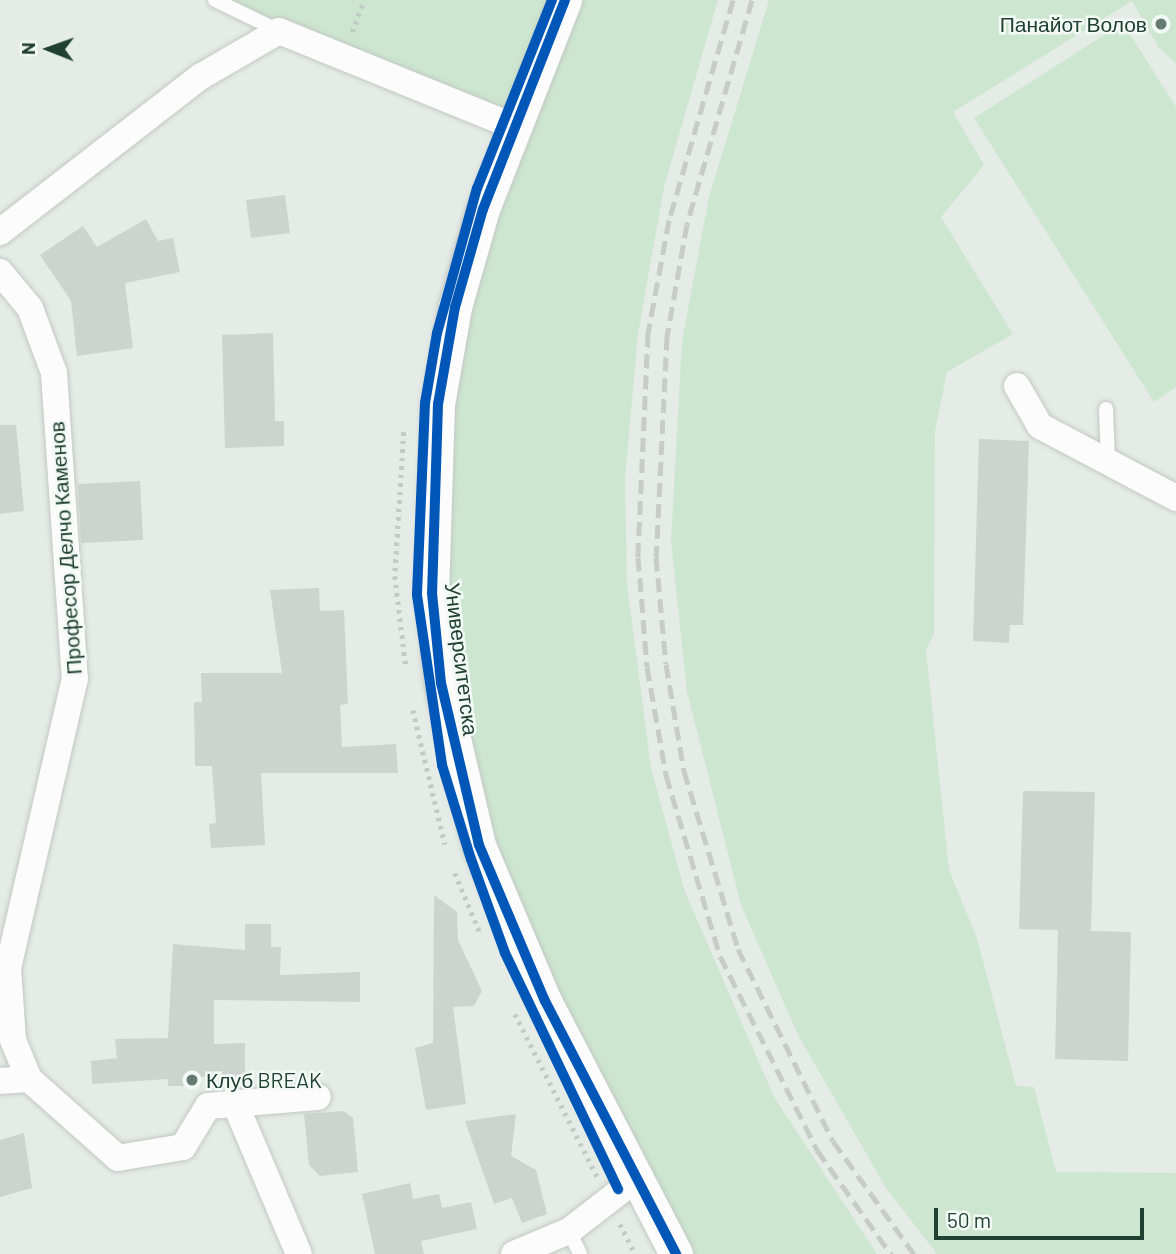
<!DOCTYPE html>
<html>
<head>
<meta charset="utf-8">
<style>
  body { margin:0 }
  #map { position:relative; width:1176px; height:1254px; overflow:hidden; background:#e5ebe7; font-family:Barlow,sans-serif }
  div>[style] { position:absolute }
  .green>* { inset:0; background:#cde6cf }
  .building>* { inset:0; background:#cdd4d0 }
  .path>* { height:4.5px; margin-top:-2.25px; transform-origin:0; background:repeating-linear-gradient(90deg,#c1cbc5 0 3.5px,transparent 0 8.5px) }
  .roads { filter:drop-shadow(0 0 2px #c2c8c4) drop-shadow(0 0 2px #c2c8c4) }
  .service>* { height:14px; margin:-7px; padding:0 7px; transform-origin:7px; border-radius:7px; background:#fbfcfb }
  .minor>* { height:26px; margin:-13px; padding:0 13px; transform-origin:13px; border-radius:13px; background:#fbfcfb }
  .tertiary>* { height:33px; margin:-16.5px; padding:0 16.5px; transform-origin:16.5px; border-radius:16.5px; background:#fbfcfb }
  .rail>* { height:5px; margin-top:-2.5px; transform-origin:0; background:repeating-linear-gradient(90deg,#c7ccc9 0 14px,transparent 0 21px) }
  .cycleway>* { height:10px; margin:-5px; padding:0 5px; transform-origin:5px; border-radius:5px; background:#0057b8 }
  .dots>* { width:19px; height:19px; translate:-50% -50%; box-sizing:border-box; border:4px solid #f3faf5; border-radius:50% }
  span { translate:-50% -50%; white-space:nowrap; text-align:center; line-height:1.15; -webkit-text-stroke:5px #f3faf5; paint-order:stroke }
  .poi-label { font-size:21px; color:#204031 }
  .right { translate:-100% -50%; text-align:right }
  .left { translate:0 -50%; text-align:left }
  .street-label { font-size:21px; color:#204031 }
  .north { position:absolute; left:14px; top:14px; width:70px; height:70px; -webkit-text-stroke:5px #f3faf5; paint-order:stroke; rotate:271deg; font-size:19px; font-weight:700; line-height:28px; text-align:center; color:#204031 }
  .north::after { content:''; display:block; margin:auto; width:24px; height:32px; background:#204031; clip-path:polygon(50% 0,100% 100%,50% 72%,0 100%) }
  .scale { position:absolute; left:934px; top:1208px; width:210px; height:32px; box-sizing:border-box; border:4px solid #204031; border-top:0; padding-left:9px; font-size:21px; line-height:24px; white-space:nowrap; color:#204031; -webkit-text-stroke:5px #f3faf5; paint-order:stroke }
</style>
</head>
<body>
<div id="map">
  <div class="green">
    <div style="clip-path:polygon(215px 0,718px 0,664px 187px,638px 334px,625px 479px,627px 584px,651px 768px,685px 892px,774px 1097px,877px 1254px,676px 1254px,459px 769px,438px 404px,515px 127px)"></div>
    <div style="clip-path:polygon(769px 0,1176px 0,1176px 63px,1159px 48px,1132px 1px,953px 112px,984px 165px,941px 217px,1013px 334px,947px 372px,935px 431px,934px 634px,926px 650px,949px 870px,977px 938px,1016px 1086px,1034px 1087px,1056px 1172px,1176px 1173px,1176px 1254px,937px 1254px,886px 1188px,798px 1035px,741px 905px,687px 692px,671px 541px,682px 341px,709px 197px)"></div>
    <div style="clip-path:polygon(1123px 23px,1176px 107px,1176px 387px,1154px 402px,974px 118px)"></div>
  </div>
  <div class="building">
    <div style="clip-path:polygon(285px 195px,290px 233px,251px 238px,246px 200px)"></div>
    <div style="clip-path:polygon(146px 219px,158px 241px,173px 238px,180px 272px,125px 283px,133px 348px,77px 356px,71px 301px,40px 255px,83px 226px,97px 247px)"></div>
    <div style="clip-path:polygon(273px 333px,275px 421px,284px 421px,284px 446px,225px 448px,222px 335px)"></div>
    <div style="clip-path:polygon(0 425px,16px 425px,24px 511px,0 514px)"></div>
    <div style="clip-path:polygon(979px 439px,1029px 441px,1023px 625px,1010px 625px,1009px 643px,973px 641px)"></div>
    <div style="clip-path:polygon(140px 481px,143px 540px,81px 543px,78px 484px)"></div>
    <div style="clip-path:polygon(319px 588px,320px 611px,344px 610px,348px 704px,340px 705px,342px 747px,396px 744px,398px 773px,261px 773px,265px 845px,211px 848px,209px 824px,216px 823px,212px 766px,195px 766px,194px 702px,202px 702px,201px 673px,282px 673px,270px 590px)"></div>
    <div style="clip-path:polygon(1023px 791px,1095px 792px,1091px 931px,1131px 932px,1128px 1061px,1055px 1059px,1058px 930px,1019px 929px)"></div>
    <div style="clip-path:polygon(434px 895px,457px 912px,458px 940px,482px 991px,474px 1006px,453px 1007px,466px 1104px,426px 1110px,415px 1048px,433px 1043px)"></div>
    <div style="clip-path:polygon(245px 924px,271px 924px,271px 947px,281px 947px,280px 975px,360px 972px,360px 1002px,214px 1000px,214px 1044px,245px 1043px,245px 1076px,201px 1077px,201px 1086px,168px 1086px,168px 1079px,92px 1084px,91px 1061px,117px 1058px,115px 1039px,168px 1038px,173px 944px,245px 950px)"></div>
    <div style="clip-path:polygon(344px 1111px,353px 1118px,358px 1172px,320px 1176px,309px 1165px,304px 1114px)"></div>
    <div style="clip-path:polygon(516px 1114px,511px 1156px,536px 1170px,547px 1214px,522px 1223px,512px 1198px,494px 1204px,465px 1121px)"></div>
    <div style="clip-path:polygon(24px 1133px,32px 1188px,0 1197px,0 1140px)"></div>
    <div style="clip-path:polygon(410px 1183px,413px 1199px,439px 1194px,442px 1208px,471px 1202px,477px 1229px,421px 1241px,424px 1254px,375px 1254px,362px 1194px)"></div>
  </div>
  <div class="path">
    <div style="left:352px;top:32px;width:34px;rotate:-69deg"></div>
    <div style="left:404px;top:432px;width:144px;rotate:93.6deg"></div>
    <div style="left:395px;top:576px;width:92px;rotate:83.1deg"></div>
    <div style="left:413px;top:710px;width:138px;rotate:76.6deg"></div>
    <div style="left:455px;top:873px;width:67px;rotate:67.2deg"></div>
    <div style="left:515px;top:1014px;width:184px;rotate:63.2deg"></div>
    <div style="left:620px;top:1224px;width:34px;rotate:63deg"></div>
  </div>
  <div class="roads">
    <div class="service">
      <div style="left:215px;top:0;width:71px;rotate:25.8deg"></div>
      <div style="left:1106px;top:409px;width:51px;rotate:87.8deg"></div>
      <div style="left:569px;top:1231px;width:25px;rotate:64deg"></div>
    </div>
    <div class="minor">
      <div style="left:0;top:232px;width:253px;rotate:-37.8deg"></div>
      <div style="left:200px;top:77px;width:91px;rotate:-30.2deg"></div>
      <div style="left:279px;top:31px;width:255px;rotate:22.1deg"></div>
      <div style="left:0;top:272px;width:47px;rotate:50.2deg"></div>
      <div style="left:30px;top:308px;width:69px;rotate:69.7deg"></div>
      <div style="left:54px;top:373px;width:306px;rotate:86.1deg"></div>
      <div style="left:75px;top:678px;width:298px;rotate:103deg"></div>
      <div style="left:8px;top:968px;width:72px;rotate:86deg"></div>
      <div style="left:13px;top:1040px;width:42px;rotate:67.7deg"></div>
      <div style="left:1017px;top:386px;width:46px;rotate:60.1deg"></div>
      <div style="left:1040px;top:426px;width:154px;rotate:27.9deg"></div>
      <div style="left:0;top:1081px;width:29px;rotate:-4deg"></div>
      <div style="left:29px;top:1079px;width:119px;rotate:41.6deg"></div>
      <div style="left:118px;top:1158px;width:66px;rotate:-9.6deg"></div>
      <div style="left:183px;top:1147px;width:48px;rotate:-58.6deg"></div>
      <div style="left:208px;top:1106px;width:110px;rotate:-4.7deg"></div>
      <div style="left:234px;top:1101px;width:166px;rotate:67deg"></div>
      <div style="left:514px;top:1254px;width:60px;rotate:-22.7deg"></div>
      <div style="left:569px;top:1231px;width:90px;rotate:-37.8deg"></div>
    </div>
    <div class="tertiary">
      <div style="left:565px;top:0;width:225px;rotate:111.4deg"></div>
      <div style="left:483px;top:209px;width:102px;rotate:105.9deg"></div>
      <div style="left:455px;top:307px;width:98px;rotate:99.9deg"></div>
      <div style="left:438px;top:404px;width:189px;rotate:91.8deg"></div>
      <div style="left:432px;top:593px;width:90px;rotate:84.3deg"></div>
      <div style="left:441px;top:683px;width:166px;rotate:76.8deg"></div>
      <div style="left:479px;top:845px;width:169px;rotate:67.1deg"></div>
      <div style="left:545px;top:1001px;width:285px;rotate:62.6deg"></div>
    </div>
  </div>
  <div class="rail">
    <div style="left:733px;top:0;width:229px;rotate:106.2deg"></div>
    <div style="left:669px;top:220px;width:115px;rotate:100.5deg"></div>
    <div style="left:648px;top:333px;width:224px;rotate:92.6deg"></div>
    <div style="left:638px;top:557px;width:110px;rotate:85.3deg"></div>
    <div style="left:647px;top:667px;width:110px;rotate:80deg"></div>
    <div style="left:666px;top:775px;width:189px;rotate:73.4deg"></div>
    <div style="left:720px;top:956px;width:217px;rotate:63.4deg"></div>
    <div style="left:817px;top:1150px;width:128px;rotate:54.6deg"></div>
    <div style="left:752px;top:0;width:233px;rotate:106.2deg"></div>
    <div style="left:687px;top:224px;width:114px;rotate:100.1deg"></div>
    <div style="left:667px;top:336px;width:221px;rotate:92.8deg"></div>
    <div style="left:656px;top:557px;width:107px;rotate:84.7deg"></div>
    <div style="left:666px;top:664px;width:109px;rotate:80.5deg"></div>
    <div style="left:684px;top:771px;width:186px;rotate:73.1deg"></div>
    <div style="left:738px;top:949px;width:214px;rotate:63.7deg"></div>
    <div style="left:833px;top:1141px;width:139px;rotate:54.4deg"></div>
  </div>
  <div class="cycleway">
    <div style="left:552px;top:0;width:202px;rotate:111.7deg"></div>
    <div style="left:477px;top:188px;width:150px;rotate:105.4deg"></div>
    <div style="left:437px;top:333px;width:71px;rotate:99.7deg"></div>
    <div style="left:425px;top:403px;width:192px;rotate:92.4deg"></div>
    <div style="left:417px;top:595px;width:172px;rotate:81.6deg"></div>
    <div style="left:442px;top:765px;width:98px;rotate:72.9deg"></div>
    <div style="left:471px;top:859px;width:100px;rotate:70.1deg"></div>
    <div style="left:505px;top:953px;width:262px;rotate:64.4deg"></div>
    <div style="left:565px;top:0;width:225px;rotate:111.4deg"></div>
    <div style="left:483px;top:209px;width:102px;rotate:105.9deg"></div>
    <div style="left:455px;top:307px;width:98px;rotate:99.9deg"></div>
    <div style="left:438px;top:404px;width:189px;rotate:91.8deg"></div>
    <div style="left:432px;top:593px;width:90px;rotate:84.3deg"></div>
    <div style="left:441px;top:683px;width:166px;rotate:76.8deg"></div>
    <div style="left:479px;top:845px;width:169px;rotate:67.1deg"></div>
    <div style="left:545px;top:1001px;width:285px;rotate:62.6deg"></div>
  </div>
  <div class="dots">
    <div style="left:1161px;top:24px;background:#657c71"></div>
    <div style="left:192px;top:1080px;background:#657c71"></div>
  </div>
  <div class="poi-label">
    <span class="right" style="left:1147px;top:24px">Панайот Волов</span>
    <span class="left" style="left:206px;top:1080px">Клуб BREAK</span>
  </div>
  <div class="street-label">
    <span style="left:65px;top:548px;rotate:-94deg">Професор Делчо Каменов</span>
    <span style="left:462px;top:659px;rotate:83deg">Университетска</span>
  </div>
  <div class="north">N</div>
  <div class="scale">50 m</div>
</div>
</body>
</html>
